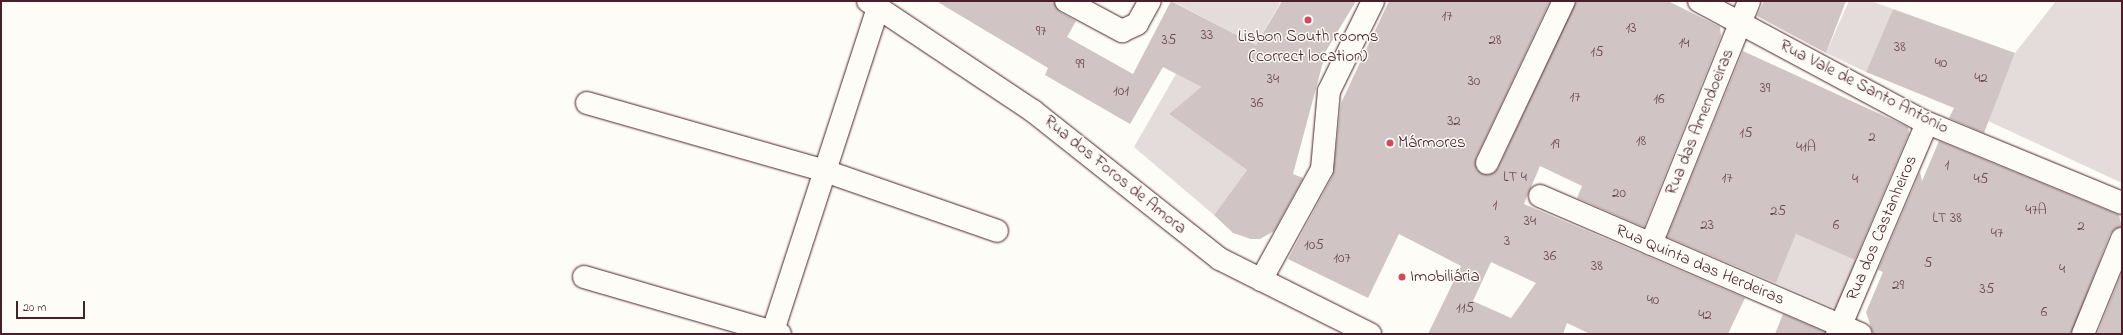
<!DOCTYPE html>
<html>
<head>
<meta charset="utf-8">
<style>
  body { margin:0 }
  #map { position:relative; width:2123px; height:335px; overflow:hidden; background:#fdfcf7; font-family:"Indie Flower",sans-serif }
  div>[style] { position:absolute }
  .green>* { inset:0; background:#e3dcda }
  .building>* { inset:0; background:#d0c5c4 }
  .roads { filter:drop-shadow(0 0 1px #4a1f2b) drop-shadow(0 0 1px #4a1f2b) }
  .minor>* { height:22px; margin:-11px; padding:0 11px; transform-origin:11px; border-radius:11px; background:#fdfcf7 }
  .major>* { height:22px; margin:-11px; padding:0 11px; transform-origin:11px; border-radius:11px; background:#fdfcf7 }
  .dots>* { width:11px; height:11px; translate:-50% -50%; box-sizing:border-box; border:2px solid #fdfcf7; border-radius:50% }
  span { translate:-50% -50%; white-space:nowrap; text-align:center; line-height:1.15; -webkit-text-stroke:3px #fdfcf7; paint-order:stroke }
  .number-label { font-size:15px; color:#6c4851 }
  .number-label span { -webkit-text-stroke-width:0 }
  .poi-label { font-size:17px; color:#4a1f2b }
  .left { translate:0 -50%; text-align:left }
  .street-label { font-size:17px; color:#4a1f2b }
  .frame { position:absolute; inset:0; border:2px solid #4a1f2b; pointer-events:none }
  .scale { position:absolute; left:16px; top:301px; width:69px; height:18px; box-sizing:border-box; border:2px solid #4a1f2b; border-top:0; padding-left:5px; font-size:12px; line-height:14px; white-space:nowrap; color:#4a1f2b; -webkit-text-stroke:3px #fdfcf7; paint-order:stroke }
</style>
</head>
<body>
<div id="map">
  <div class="green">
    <div style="clip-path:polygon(1172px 1px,1276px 1px,1280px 3px,1256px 45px)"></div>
    <div style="clip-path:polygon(1849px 1px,1871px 1px,1893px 9px,1866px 72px,1826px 53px)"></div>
    <div style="clip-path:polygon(2056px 1px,2122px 1px,2122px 183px,1988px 121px,2015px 53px)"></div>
    <div style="clip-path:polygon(1176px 74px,1201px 87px,1169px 114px,1247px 170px,1214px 215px,1134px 147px)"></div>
    <div style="clip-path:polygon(1796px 234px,1858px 261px,1839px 310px,1776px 283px)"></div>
  </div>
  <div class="building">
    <div style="clip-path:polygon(936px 1px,1054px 1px,1060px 12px,1076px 21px,1067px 37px,1133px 74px,1171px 1px,1256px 45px,1282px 1px,1356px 1px,1326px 51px,1293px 174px,1303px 178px,1274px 231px,1260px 239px,1251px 239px,1233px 233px,1214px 215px,1247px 170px,1169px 114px,1201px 87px,1163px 67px,1130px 124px,1045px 75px,1048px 68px)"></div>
    <div style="clip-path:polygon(evenodd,1389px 1px,1550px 1px,1476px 158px,1477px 170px,1488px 175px,1498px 168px,1576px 1px,1668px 1px,1720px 27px,1721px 36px,1644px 227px,1577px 198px,1582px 186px,1540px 166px,1524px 204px,1745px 298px,1728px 334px,1590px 334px,1567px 323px,1563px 334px,1428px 334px,1461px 266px,1399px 234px,1368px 298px,1288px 259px,1333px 175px,1341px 103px,1389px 1px,1491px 262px,1536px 283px,1511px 318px,1473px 301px,1491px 262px)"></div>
    <div style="clip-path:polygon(1764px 1px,1846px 1px,1826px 53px,1757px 16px)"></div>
    <div style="clip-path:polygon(1893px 9px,2015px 53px,1984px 133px,1949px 118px,1954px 108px,1866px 72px)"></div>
    <div style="clip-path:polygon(1743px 51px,1908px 127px,1909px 133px,1855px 260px,1796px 234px,1776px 283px,1667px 237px)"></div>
    <div style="clip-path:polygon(1939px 141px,2119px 215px,2122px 227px,2115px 229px,2110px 234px,2071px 334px,1873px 334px,1866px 312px,1883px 272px,1878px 270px,1920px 172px,1922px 181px)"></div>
    <div style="clip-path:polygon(2122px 272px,2122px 334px,2097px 334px)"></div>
    <div style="clip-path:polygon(1783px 314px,1825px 332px,1825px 334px,1775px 334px)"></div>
  </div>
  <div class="roads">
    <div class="minor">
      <div style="left:1066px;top:1px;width:64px;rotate:28.2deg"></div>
      <div style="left:1122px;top:31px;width:17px;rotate:-25deg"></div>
      <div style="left:1137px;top:24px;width:26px;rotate:-61deg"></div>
      <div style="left:1699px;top:1px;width:254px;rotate:28.2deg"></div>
      <div style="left:1923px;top:121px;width:215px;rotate:22.4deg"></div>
      <div style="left:587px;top:103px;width:248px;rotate:15.9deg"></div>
      <div style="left:825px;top:171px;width:182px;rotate:19.2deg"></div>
      <div style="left:1487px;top:163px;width:179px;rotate:-64.6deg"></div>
      <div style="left:1540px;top:196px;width:349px;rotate:23.3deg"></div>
      <div style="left:1651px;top:244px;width:262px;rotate:-68deg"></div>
      <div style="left:584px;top:277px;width:204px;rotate:16.2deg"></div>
      <div style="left:1261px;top:280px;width:127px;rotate:-61.2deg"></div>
      <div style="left:1322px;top:169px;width:78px;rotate:-84.9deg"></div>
      <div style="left:1329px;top:91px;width:100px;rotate:-63.9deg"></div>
      <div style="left:772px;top:334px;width:343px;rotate:-72deg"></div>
      <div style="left:1837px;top:334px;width:229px;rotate:-66.9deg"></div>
      <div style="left:2083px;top:334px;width:103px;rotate:-67.7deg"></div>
    </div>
    <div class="major">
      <div style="left:868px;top:1px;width:198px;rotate:33.7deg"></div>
      <div style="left:1033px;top:111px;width:238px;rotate:38.4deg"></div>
      <div style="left:1220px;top:259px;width:168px;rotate:26.6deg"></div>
    </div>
  </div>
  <div class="dots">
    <div style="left:1308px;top:20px;background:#d1495b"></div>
    <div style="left:1390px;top:143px;background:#d1495b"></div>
    <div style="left:1402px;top:277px;background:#d1495b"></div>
  </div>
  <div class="number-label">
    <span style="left:1447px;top:17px">17</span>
    <span style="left:1631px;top:29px">13</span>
    <span style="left:1041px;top:32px">97</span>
    <span style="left:1207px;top:36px">33</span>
    <span style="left:1169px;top:41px">35</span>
    <span style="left:1495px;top:41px">28</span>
    <span style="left:1684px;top:44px">14</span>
    <span style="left:1900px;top:48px">38</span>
    <span style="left:1597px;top:53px">15</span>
    <span style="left:1941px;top:64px">40</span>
    <span style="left:1080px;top:65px">99</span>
    <span style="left:1981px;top:79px">42</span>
    <span style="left:1273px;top:80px">34</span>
    <span style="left:1474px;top:82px">30</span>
    <span style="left:1765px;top:89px">39</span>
    <span style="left:1121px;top:92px">101</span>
    <span style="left:1575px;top:98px">17</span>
    <span style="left:1659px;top:100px">16</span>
    <span style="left:1257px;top:104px">36</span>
    <span style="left:1454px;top:122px">32</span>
    <span style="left:1746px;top:134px">15</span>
    <span style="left:1872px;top:138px">2</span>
    <span style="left:1641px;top:142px">18</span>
    <span style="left:1555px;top:145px">19</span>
    <span style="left:1806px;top:148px">41A</span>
    <span style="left:1947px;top:166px">1</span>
    <span style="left:1515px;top:178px">LT 4</span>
    <span style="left:1727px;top:179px">17</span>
    <span style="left:1855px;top:180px">4</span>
    <span style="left:1981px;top:180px">45</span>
    <span style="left:1619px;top:194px">20</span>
    <span style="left:1495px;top:206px">1</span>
    <span style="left:2036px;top:211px">47A</span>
    <span style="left:1778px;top:212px">25</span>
    <span style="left:1947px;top:219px">LT 38</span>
    <span style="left:1530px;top:222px">34</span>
    <span style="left:1707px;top:226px">23</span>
    <span style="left:1836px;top:226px">6</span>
    <span style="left:2081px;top:227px">2</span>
    <span style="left:1997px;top:234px">47</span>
    <span style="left:1507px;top:242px">3</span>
    <span style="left:1314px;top:246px">105</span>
    <span style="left:1550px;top:257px">36</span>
    <span style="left:1342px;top:259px">107</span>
    <span style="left:1928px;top:264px">5</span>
    <span style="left:1597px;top:267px">38</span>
    <span style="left:2062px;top:270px">4</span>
    <span style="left:1898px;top:286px">29</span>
    <span style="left:1987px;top:290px">35</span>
    <span style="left:1653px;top:301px">40</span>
    <span style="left:1465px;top:309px">115</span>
    <span style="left:2044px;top:313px">6</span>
    <span style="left:1705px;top:316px">42</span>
  </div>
  <div class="poi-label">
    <span style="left:1308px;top:47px">Lisbon South rooms<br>(correct location)</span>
    <span class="left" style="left:1398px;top:143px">Mármores</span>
    <span class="left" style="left:1410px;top:277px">Imobiliária</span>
  </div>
  <div class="street-label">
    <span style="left:1864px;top:87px;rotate:27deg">Rua Vale de Santo António</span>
    <span style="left:1700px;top:122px;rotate:-68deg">Rua das Amendoeiras</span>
    <span style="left:1115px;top:175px;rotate:39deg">Rua dos Foros de Amora</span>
    <span style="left:1882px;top:228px;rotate:-67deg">Rua dos Castanheiros</span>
    <span style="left:1700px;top:265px;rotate:23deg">Rua Quinta das Herdeiras</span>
  </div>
  <div class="frame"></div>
  <div class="scale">20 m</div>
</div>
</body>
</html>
